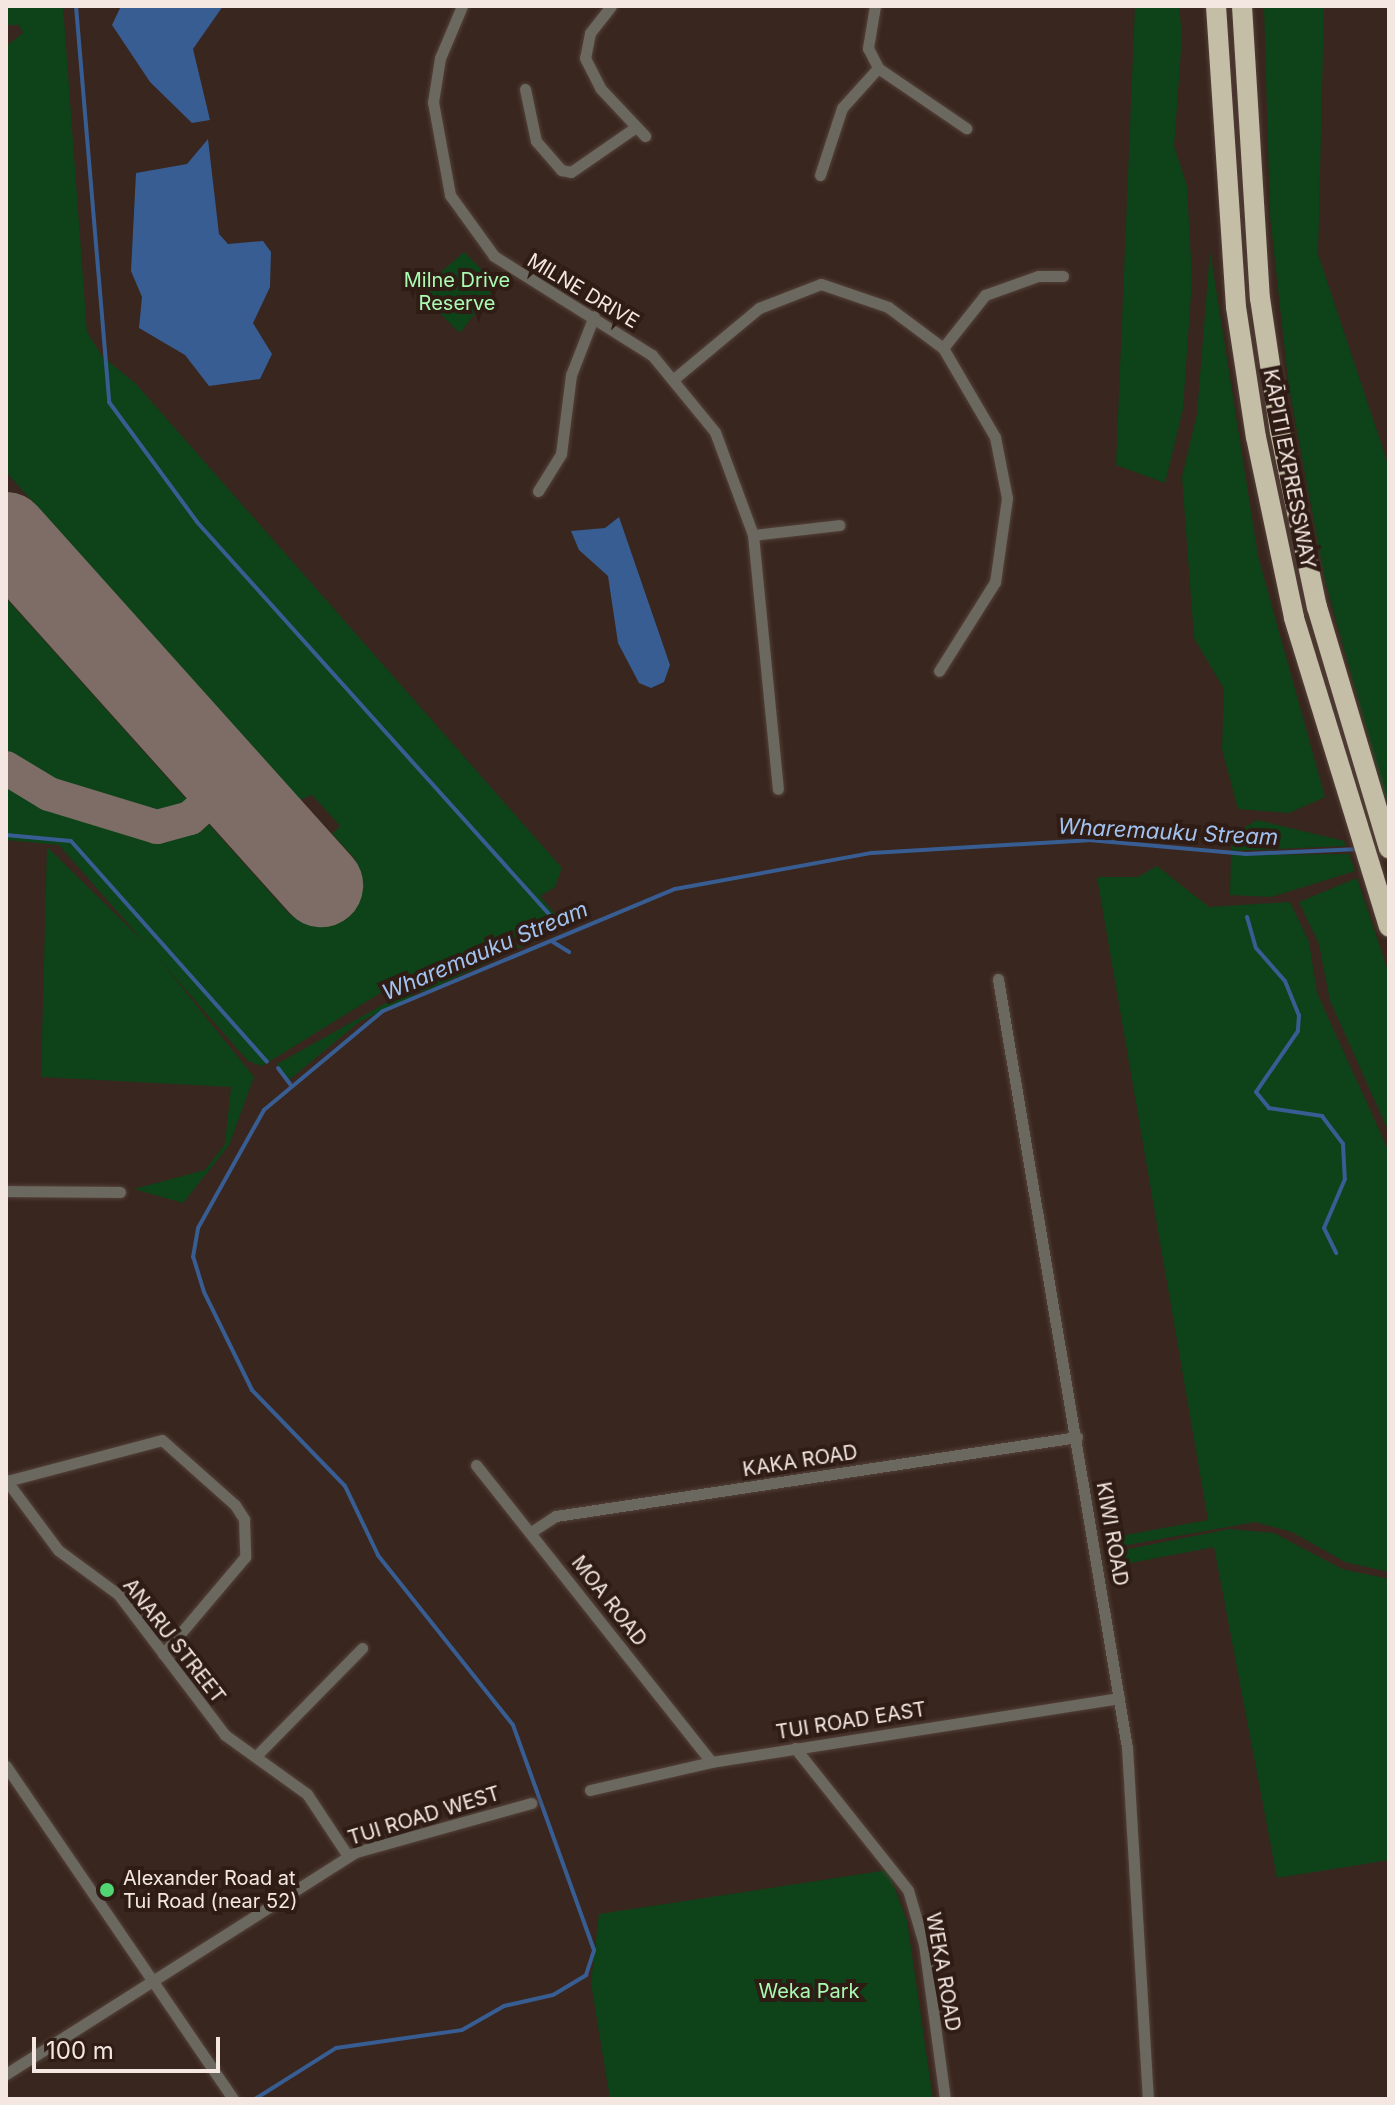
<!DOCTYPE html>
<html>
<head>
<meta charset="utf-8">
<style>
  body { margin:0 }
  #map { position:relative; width:1395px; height:2105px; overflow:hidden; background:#39261e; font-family:Inter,sans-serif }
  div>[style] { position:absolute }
  .green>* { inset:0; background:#0e4219 }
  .water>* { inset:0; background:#385d92 }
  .stream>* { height:4px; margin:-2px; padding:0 2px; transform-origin:2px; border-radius:2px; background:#385d92 }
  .taxiway>* { height:34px; margin:-17px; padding:0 17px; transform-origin:17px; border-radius:17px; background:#7e6d66 }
  .runway>* { height:84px; margin:-42px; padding:0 42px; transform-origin:42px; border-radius:42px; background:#7e6d66 }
  .roads { filter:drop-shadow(0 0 2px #534139) drop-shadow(0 0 2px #534139) }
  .minor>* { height:11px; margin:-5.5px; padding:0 5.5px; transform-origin:5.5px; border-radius:5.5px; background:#6b685f }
  .motorway>* { height:20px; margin:-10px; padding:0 10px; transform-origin:10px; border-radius:10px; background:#c5bea7 }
  .dots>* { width:22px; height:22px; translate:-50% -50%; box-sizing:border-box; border:4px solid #2e1c15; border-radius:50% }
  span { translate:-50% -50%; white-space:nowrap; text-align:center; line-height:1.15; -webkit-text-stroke:8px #2e1c15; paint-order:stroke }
  .park-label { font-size:20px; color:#aafab2 }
  .street-label { font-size:20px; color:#f4e7e2 }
  .poi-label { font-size:20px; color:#f4e7e2 }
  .left { translate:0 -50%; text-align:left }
  .water-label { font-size:22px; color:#a2c3f1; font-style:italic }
  .frame { position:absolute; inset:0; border:8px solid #f4e7e2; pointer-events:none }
  .scale { position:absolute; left:32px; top:2037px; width:188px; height:36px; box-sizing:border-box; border:4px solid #f4e7e2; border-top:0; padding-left:10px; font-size:24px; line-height:28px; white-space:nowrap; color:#f4e7e2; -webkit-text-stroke:6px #2e1c15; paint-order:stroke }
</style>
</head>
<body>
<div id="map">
  <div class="green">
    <div style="clip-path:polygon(6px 6px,63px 6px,87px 332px,102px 356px,136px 384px,562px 868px,555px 887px,540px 896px,562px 922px,403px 979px,262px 1066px,248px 1061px,59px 845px,6px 840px,6px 598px,291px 916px,355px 859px,332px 834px,340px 826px,312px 795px,300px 800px,6px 472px,6px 46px,23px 33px,19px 25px,6px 25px)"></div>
    <div style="clip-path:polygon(1135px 6px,1179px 6px,1182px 36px,1174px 146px,1187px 186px,1192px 280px,1183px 409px,1165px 483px,1116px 465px)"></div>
    <div style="clip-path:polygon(1264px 6px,1324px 6px,1318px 254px,1389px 467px,1389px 811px,1325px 581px,1289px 388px,1270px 216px)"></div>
    <div style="clip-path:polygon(1210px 251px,1258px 556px,1325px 797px,1289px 813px,1238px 809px,1222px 749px,1224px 689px,1194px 638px,1182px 477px,1197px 414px)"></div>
    <div style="clip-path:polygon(464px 252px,497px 285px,460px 333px,418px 292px)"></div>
    <div style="clip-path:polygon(1257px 820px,1344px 841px,1346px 846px,1231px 851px,1232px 835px)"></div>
    <div style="clip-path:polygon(47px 847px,151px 949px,254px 1077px,229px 1145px,183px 1203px,134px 1189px,205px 1170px,225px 1144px,231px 1087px,41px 1077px)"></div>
    <div style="clip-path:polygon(1349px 854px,1355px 871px,1271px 897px,1230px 895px,1231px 855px)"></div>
    <div style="clip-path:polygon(1157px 866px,1209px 907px,1290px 902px,1309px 942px,1317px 993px,1389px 1152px,1389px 1572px,1345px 1562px,1292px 1532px,1255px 1522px,1105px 1549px,1103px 1539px,1208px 1520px,1097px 877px,1138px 877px)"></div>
    <div style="clip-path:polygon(1357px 878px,1389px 974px,1389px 1132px,1330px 1001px,1319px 944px,1299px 902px)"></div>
    <div style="clip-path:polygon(559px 929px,442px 984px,421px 992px,417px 986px)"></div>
    <div style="clip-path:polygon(411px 989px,414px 996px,359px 1022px,289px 1080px,277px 1064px)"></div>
    <div style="clip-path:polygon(1229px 1529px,1274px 1533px,1342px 1569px,1389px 1579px,1389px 1860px,1277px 1878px,1214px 1547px,1109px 1567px,1107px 1555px,1119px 1551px)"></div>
    <div style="clip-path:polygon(888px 1870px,907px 1921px,933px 2099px,610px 2099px,591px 1983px,599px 1914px)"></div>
  </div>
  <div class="water">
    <div style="clip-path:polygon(121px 6px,223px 6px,193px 49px,210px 120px,192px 123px,150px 82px,112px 25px)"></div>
    <div style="clip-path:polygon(208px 139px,219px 234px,228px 244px,263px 241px,271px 252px,270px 287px,253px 323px,272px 354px,260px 379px,209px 386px,185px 355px,139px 328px,142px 297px,131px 271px,136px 173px,187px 164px)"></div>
    <div style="clip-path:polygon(619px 517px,670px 665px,664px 682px,651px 688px,639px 683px,618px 643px,608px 576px,579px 550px,571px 531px,605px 528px)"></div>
  </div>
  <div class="stream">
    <div style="left:76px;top:6px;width:397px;rotate:85.2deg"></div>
    <div style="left:109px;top:402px;width:149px;rotate:53.7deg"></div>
    <div style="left:197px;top:522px;width:539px;rotate:48.08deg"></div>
    <div style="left:6px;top:835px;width:65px;rotate:5.3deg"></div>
    <div style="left:71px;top:841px;width:295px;rotate:48.4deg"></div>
    <div style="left:1247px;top:917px;width:32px;rotate:74deg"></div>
    <div style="left:1256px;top:948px;width:44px;rotate:48.7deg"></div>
    <div style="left:1285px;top:981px;width:37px;rotate:68deg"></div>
    <div style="left:1299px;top:1015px;width:16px;rotate:94deg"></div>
    <div style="left:1298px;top:1031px;width:74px;rotate:124.5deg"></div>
    <div style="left:1256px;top:1092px;width:21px;rotate:51deg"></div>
    <div style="left:1269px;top:1108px;width:54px;rotate:8.6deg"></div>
    <div style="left:1322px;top:1116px;width:35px;rotate:53deg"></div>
    <div style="left:1343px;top:1144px;width:35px;rotate:87deg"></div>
    <div style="left:1345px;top:1179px;width:53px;rotate:113.2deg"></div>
    <div style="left:1324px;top:1228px;width:28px;rotate:64deg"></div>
    <div style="left:553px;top:942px;width:19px;rotate:32deg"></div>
    <div style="left:278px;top:1068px;width:20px;rotate:53deg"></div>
    <div style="left:255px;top:2099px;width:96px;rotate:-32.2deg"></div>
    <div style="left:336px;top:2048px;width:127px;rotate:-8.1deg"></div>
    <div style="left:462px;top:2030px;width:48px;rotate:-29.7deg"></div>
    <div style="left:504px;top:2006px;width:50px;rotate:-12.7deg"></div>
    <div style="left:553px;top:1995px;width:39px;rotate:-31deg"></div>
    <div style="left:586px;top:1975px;width:26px;rotate:-72deg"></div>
    <div style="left:594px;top:1950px;width:239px;rotate:-109.8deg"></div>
    <div style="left:513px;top:1725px;width:217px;rotate:-128.5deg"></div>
    <div style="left:378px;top:1555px;width:76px;rotate:-115.6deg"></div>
    <div style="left:345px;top:1486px;width:134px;rotate:-134.1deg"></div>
    <div style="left:252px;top:1390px;width:109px;rotate:-116.1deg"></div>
    <div style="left:204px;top:1292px;width:37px;rotate:-107deg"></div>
    <div style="left:193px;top:1257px;width:29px;rotate:-80deg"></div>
    <div style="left:198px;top:1228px;width:135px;rotate:-60.8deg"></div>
    <div style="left:264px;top:1110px;width:155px;rotate:-39.8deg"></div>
    <div style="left:383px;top:1011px;width:316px;rotate:-22.7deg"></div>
    <div style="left:675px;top:889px;width:200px;rotate:-10.4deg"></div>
    <div style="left:872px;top:853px;width:217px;rotate:-3.4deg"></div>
    <div style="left:1089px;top:840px;width:158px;rotate:5.1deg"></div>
    <div style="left:1246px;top:854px;width:114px;rotate:-2.5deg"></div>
  </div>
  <div class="taxiway">
    <div style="left:6px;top:768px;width:50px;rotate:31.2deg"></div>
    <div style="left:49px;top:794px;width:113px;rotate:17deg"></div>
    <div style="left:157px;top:827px;width:34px;rotate:-15deg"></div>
    <div style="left:190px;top:818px;width:53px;rotate:-41.2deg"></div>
  </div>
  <div class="runway">
    <div style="left:6px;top:534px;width:472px;rotate:48.1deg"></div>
  </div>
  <div class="roads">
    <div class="minor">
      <div style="left:462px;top:6px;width:56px;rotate:112.9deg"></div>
      <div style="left:440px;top:58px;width:45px;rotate:99deg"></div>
      <div style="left:433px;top:102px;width:95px;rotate:79.6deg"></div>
      <div style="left:450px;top:195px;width:75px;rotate:54.2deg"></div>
      <div style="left:494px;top:256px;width:186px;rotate:32.1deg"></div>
      <div style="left:652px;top:355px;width:99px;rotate:50.7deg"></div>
      <div style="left:715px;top:432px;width:110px;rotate:69.7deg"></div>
      <div style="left:753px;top:535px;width:255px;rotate:84.4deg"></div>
      <div style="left:611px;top:6px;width:34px;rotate:128deg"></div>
      <div style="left:590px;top:33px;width:25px;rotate:101deg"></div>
      <div style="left:585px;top:58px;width:34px;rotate:63deg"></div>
      <div style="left:600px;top:88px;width:66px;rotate:46.8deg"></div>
      <div style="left:875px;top:6px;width:43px;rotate:99.5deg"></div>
      <div style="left:868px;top:48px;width:22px;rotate:63deg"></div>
      <div style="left:878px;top:68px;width:107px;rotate:34.3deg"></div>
      <div style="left:525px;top:89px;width:53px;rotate:78.1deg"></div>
      <div style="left:536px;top:141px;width:38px;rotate:49deg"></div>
      <div style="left:561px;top:170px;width:10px;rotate:11deg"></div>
      <div style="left:571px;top:172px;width:79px;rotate:-34.7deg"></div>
      <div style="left:820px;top:175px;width:71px;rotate:-71.8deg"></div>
      <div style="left:842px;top:108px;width:54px;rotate:-48deg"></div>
      <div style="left:943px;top:348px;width:68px;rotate:-51.6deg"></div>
      <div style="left:985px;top:295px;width:56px;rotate:-19.7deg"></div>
      <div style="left:1038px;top:276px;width:25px"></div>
      <div style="left:675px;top:378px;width:109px;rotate:-39.8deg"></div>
      <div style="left:759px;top:308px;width:66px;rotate:-21.2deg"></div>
      <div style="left:821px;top:284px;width:71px;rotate:18.9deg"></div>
      <div style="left:888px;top:307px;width:69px;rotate:36.7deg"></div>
      <div style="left:943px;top:348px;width:103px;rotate:59.7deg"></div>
      <div style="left:995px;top:437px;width:62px;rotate:78.9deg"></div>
      <div style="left:1007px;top:498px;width:85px;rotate:98.1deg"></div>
      <div style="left:995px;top:582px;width:105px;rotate:122.2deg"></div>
      <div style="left:538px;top:491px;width:44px;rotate:-58.1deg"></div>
      <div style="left:561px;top:454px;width:80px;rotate:-82.8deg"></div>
      <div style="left:571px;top:375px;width:63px;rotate:-68.7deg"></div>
      <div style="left:753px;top:535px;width:87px;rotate:-6.6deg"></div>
      <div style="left:998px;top:979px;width:779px;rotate:80.47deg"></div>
      <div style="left:1127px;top:1747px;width:353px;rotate:86.6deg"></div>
      <div style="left:6px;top:1191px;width:114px;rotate:0.5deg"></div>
      <div style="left:476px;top:1465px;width:379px;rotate:51.6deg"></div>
      <div style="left:6px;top:1480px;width:87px;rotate:53.4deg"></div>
      <div style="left:58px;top:1550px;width:74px;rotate:36.3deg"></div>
      <div style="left:118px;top:1594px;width:177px;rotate:52.8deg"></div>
      <div style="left:225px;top:1735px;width:101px;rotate:35.7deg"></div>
      <div style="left:307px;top:1794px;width:74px;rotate:56.5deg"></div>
      <div style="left:7px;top:1481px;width:160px;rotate:-14.8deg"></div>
      <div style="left:162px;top:1440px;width:98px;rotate:41.7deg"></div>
      <div style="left:235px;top:1505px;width:17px;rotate:57deg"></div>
      <div style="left:244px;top:1519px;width:38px;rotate:88deg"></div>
      <div style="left:245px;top:1557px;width:127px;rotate:130.2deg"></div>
      <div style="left:531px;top:1532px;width:30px;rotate:-33deg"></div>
      <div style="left:556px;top:1516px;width:527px;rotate:-8.62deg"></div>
      <div style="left:795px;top:1748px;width:181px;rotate:51.5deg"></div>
      <div style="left:908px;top:1890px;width:56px;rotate:73.5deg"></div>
      <div style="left:924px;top:1944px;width:156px;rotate:82.3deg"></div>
      <div style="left:257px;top:1755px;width:150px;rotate:-45.5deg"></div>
      <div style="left:6px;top:1766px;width:403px;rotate:55.7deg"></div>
      <div style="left:590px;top:1790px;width:124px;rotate:-13deg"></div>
      <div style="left:711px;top:1762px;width:413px;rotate:-8.9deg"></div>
      <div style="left:6px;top:2074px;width:414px;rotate:-32.4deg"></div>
      <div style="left:356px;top:1852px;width:182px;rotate:-15.6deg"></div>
    </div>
    <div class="motorway">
      <div style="left:1216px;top:6px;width:302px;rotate:86.2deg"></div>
      <div style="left:1236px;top:307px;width:132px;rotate:81.3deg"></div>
      <div style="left:1256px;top:437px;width:185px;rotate:78.1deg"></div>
      <div style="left:1294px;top:618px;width:323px;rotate:72.9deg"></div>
      <div style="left:1242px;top:6px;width:293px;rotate:86.5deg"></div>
      <div style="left:1260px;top:298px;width:135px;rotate:81.5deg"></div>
      <div style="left:1280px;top:432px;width:179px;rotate:78.1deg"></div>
      <div style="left:1317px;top:607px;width:252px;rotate:73.4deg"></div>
    </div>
  </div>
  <div class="dots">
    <div style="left:107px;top:1890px;background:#52d673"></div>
  </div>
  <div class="park-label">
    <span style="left:457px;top:292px">Milne Drive<br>Reserve</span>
    <span style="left:809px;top:1991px">Weka Park</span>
  </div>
  <div class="street-label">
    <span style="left:583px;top:291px;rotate:31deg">MILNE DRIVE</span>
    <span style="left:1289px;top:469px;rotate:79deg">KĀPITI EXPRESSWAY</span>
    <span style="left:800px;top:1461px;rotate:-9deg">KAKA ROAD</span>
    <span style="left:1112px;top:1534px;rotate:80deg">KIWI ROAD</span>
    <span style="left:609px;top:1601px;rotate:52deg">MOA ROAD</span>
    <span style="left:174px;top:1641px;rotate:52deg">ANARU STREET</span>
    <span style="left:851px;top:1721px;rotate:-9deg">TUI ROAD EAST</span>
    <span style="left:424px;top:1816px;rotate:-17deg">TUI ROAD WEST</span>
    <span style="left:943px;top:1972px;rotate:80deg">WEKA ROAD</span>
  </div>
  <div class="poi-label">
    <span class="left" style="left:123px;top:1890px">Alexander Road at<br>Tui Road (near 52)</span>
  </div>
  <div class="water-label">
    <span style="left:1168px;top:832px;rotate:3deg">Wharemauku Stream</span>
    <span style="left:485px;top:951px;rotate:-23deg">Wharemauku Stream</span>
  </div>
  <div class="frame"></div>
  <div class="scale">100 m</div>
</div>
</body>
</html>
